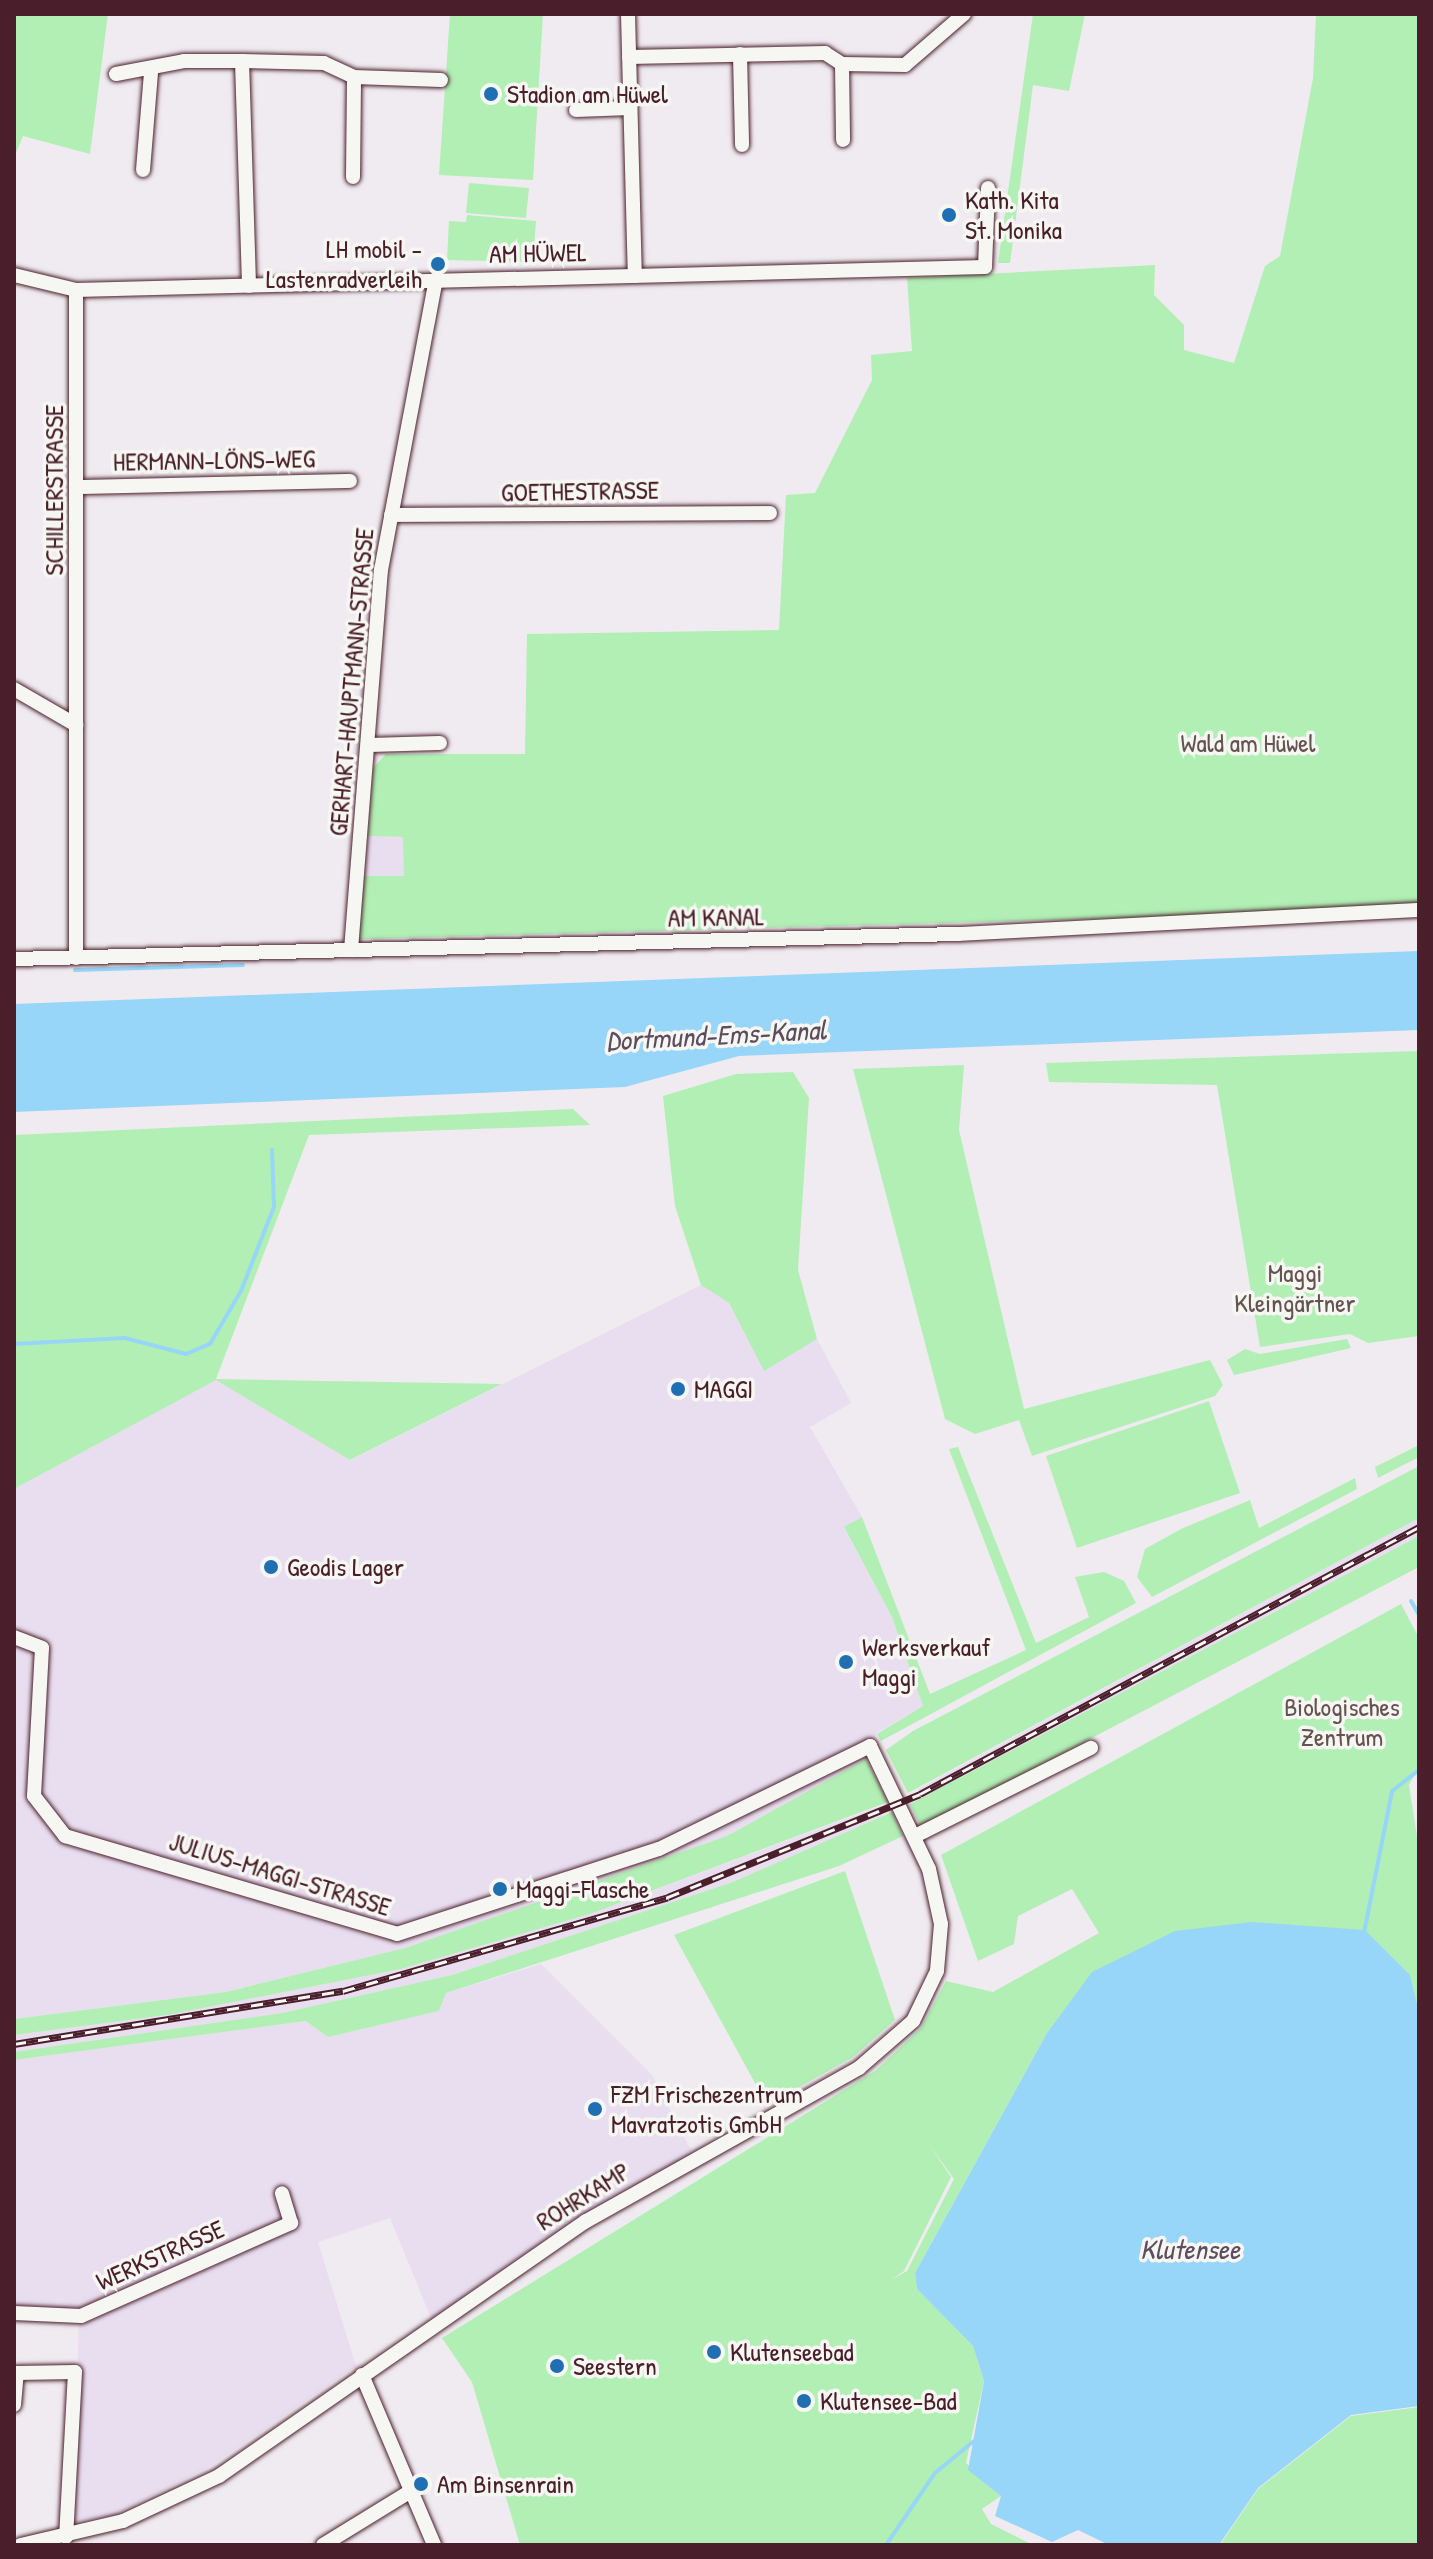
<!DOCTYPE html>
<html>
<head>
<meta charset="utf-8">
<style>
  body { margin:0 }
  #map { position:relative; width:1433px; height:2559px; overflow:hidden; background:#f0ebf1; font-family:"Patrick Hand",sans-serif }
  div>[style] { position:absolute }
  .built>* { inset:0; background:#e9def0 }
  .green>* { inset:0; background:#b1efb5 }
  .water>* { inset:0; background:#97d6f8 }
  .stream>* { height:4px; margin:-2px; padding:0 2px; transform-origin:2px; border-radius:2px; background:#97d6f8 }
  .roads { filter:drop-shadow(0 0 2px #4a1f2b) drop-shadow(0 0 2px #4a1f2b) }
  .minor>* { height:14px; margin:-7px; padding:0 7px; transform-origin:7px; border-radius:7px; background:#f6f6f2 }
  .rail>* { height:7px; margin-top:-3.5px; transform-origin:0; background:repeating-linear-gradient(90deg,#f6f6f2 0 12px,#4a1f2b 0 24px); box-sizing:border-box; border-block:2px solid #4a1f2b }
  .dots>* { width:22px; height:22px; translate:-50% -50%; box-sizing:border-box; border:4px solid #f6f6f2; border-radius:50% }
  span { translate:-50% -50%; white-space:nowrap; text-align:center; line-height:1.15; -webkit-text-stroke:7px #f6f6f2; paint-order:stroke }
  .poi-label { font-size:26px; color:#4a1f2b }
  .left { translate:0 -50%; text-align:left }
  .right { translate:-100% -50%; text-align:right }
  .street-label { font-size:26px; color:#4a1f2b }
  .park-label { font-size:26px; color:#64534e }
  .water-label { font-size:28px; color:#5d4d5e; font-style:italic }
  .frame { position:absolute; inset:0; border:16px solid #4a1f2b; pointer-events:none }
</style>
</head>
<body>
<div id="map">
  <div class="built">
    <div style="clip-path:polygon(368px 836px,404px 837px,404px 876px,364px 876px)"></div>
    <div style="clip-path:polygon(701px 1285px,729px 1303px,764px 1370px,817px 1339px,851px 1403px,810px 1427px,862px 1517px,844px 1528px,892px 1617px,923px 1706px,877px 1733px,866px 1759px,727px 1836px,405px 1948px,226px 1992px,14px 2019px,14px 1489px,216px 1379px,351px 1460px)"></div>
    <div style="clip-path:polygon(1419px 1518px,1419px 1536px,922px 1798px,918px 1789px)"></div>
    <div style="clip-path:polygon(878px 1807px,883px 1816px,733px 1882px,452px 1975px,282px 2013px,14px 2052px,14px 2035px,167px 2015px,401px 1969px,590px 1914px)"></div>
    <div style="clip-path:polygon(541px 1964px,652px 2075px,693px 2154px,433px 2323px,390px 2218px,318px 2242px,356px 2366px,212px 2465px,115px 2515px,73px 2522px,79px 2313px,14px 2308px,14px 2060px,307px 2021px,328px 2037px,439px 2011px,446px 1993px)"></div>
  </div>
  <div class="green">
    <div style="clip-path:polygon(14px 14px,108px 14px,90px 154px,23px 136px,14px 158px)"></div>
    <div style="clip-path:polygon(450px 14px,543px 14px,533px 180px,439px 175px)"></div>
    <div style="clip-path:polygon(1033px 14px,1085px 14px,1069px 91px,1033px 85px,1010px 263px,998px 263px)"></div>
    <div style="clip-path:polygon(1316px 14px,1419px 14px,1419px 903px,1240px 915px,359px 939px,364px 876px,404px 876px,403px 837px,368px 836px,373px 768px,386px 754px,525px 754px,527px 634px,779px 630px,786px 495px,815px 493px,872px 380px,871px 355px,912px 351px,907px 278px,1155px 265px,1154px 295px,1184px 325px,1184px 350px,1234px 363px,1265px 266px,1280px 256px,1313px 78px)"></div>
    <div style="clip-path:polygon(469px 183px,529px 188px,526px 218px,466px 213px)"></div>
    <div style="clip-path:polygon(467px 215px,536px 221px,533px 262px,447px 260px,449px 221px,466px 222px)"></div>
    <div style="clip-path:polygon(1419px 1051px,1419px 1336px,1368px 1343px,1350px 1334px,1260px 1347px,1217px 1085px,1049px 1082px,1046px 1063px)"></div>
    <div style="clip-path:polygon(964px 1065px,959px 1130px,1024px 1409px,1210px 1360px,1223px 1385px,1215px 1396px,1032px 1456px,1019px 1420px,975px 1434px,945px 1419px,853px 1069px)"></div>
    <div style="clip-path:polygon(793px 1072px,809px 1098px,798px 1270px,817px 1339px,764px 1371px,729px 1303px,701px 1285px,675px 1206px,663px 1096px,736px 1074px)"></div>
    <div style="clip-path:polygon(573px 1109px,590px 1125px,309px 1135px,216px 1379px,502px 1384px,350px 1460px,216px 1380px,14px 1489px,14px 1135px)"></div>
    <div style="clip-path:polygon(1347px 1339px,1351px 1348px,1234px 1375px,1227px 1360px,1245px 1349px,1260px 1354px)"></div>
    <div style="clip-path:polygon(1209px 1401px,1240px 1493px,1077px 1548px,1046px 1456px)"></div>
    <div style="clip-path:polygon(1419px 1445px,1419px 1457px,1378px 1478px,1375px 1467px)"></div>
    <div style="clip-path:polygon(958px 1447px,1036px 1643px,1089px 1617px,1075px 1577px,1104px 1572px,1124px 1581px,1136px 1603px,881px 1741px,877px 1734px,923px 1706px,892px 1617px,844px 1527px,862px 1517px,930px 1694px,1026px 1650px,949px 1449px)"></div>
    <div style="clip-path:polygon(1419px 1466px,1419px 1518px,908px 1793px,886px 1750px,913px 1731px)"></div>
    <div style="clip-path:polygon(1355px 1478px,1357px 1489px,1152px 1597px,1137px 1577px,1145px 1549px,1181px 1529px,1250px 1500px,1259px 1528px)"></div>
    <div style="clip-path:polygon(1419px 1536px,1419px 1567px,921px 1827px,910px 1804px)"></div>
    <div style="clip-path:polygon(evenodd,1401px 1604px,1419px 1638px,1419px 1766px,1409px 1785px,1419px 1849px,1419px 2011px,1410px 1975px,1176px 1931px,1093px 1972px,1047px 2033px,915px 2273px,917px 2289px,973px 2346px,984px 2381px,966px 2463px,1001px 2496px,982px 2509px,991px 2524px,1033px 2545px,520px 2545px,472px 2382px,442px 2338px,875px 2071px,921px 2028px,946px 1981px,993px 1992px,1099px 1933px,1072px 1889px,1018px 1916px,1014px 1944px,978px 1961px,941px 1855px,1401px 1604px,929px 2144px,954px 2179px,907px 2271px,891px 2280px,904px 2271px,951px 2177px,929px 2144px)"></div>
    <div style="clip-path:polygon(866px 1759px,888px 1802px,590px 1914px,401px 1969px,167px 2015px,14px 2035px,14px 2019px,226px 1992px,405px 1948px,727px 1836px)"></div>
    <div style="clip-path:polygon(892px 1812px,903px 1836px,839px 1866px,446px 1993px,439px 2011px,328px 2037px,306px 2021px,14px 2060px,14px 2052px,282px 2013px,452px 1975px,733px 1882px)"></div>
    <div style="clip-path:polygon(845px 1871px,895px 2020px,853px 2057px,767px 2105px,674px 1935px)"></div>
    <div style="clip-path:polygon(1419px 2407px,1419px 2545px,1220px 2545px,1258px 2489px,1351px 2416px)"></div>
  </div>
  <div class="water">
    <div style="clip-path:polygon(1419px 951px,1419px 1030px,739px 1056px,625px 1087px,14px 1112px,14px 1004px)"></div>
    <div style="clip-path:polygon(1252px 1922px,1365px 1930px,1410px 1975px,1419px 2011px,1419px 2406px,1351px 2415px,1258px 2488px,1219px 2545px,1109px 2545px,1078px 2530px,1052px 2542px,995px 2516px,1001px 2496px,968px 2470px,984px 2381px,973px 2346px,917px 2289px,915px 2273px,1047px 2033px,1092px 1972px,1175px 1931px)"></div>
  </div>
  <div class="stream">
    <div style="left:75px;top:970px;width:168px;rotate:-1.7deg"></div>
    <div style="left:14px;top:1344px;width:111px;rotate:-3.1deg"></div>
    <div style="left:125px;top:1338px;width:63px;rotate:14.7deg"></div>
    <div style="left:186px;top:1354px;width:26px;rotate:-23deg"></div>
    <div style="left:210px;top:1344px;width:61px;rotate:-59.7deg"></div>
    <div style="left:241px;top:1291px;width:90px;rotate:-68.6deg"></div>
    <div style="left:274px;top:1207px;width:57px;rotate:-92deg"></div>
    <div style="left:1411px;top:1601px;width:16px;rotate:60deg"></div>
    <div style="left:1364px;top:1933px;width:145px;rotate:-78.8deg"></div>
    <div style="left:1392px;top:1791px;width:34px;rotate:-38deg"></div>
    <div style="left:886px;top:2545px;width:87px;rotate:-55.8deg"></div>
    <div style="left:935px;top:2473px;width:50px;rotate:-39.4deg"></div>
  </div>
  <div class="roads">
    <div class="minor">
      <div style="left:628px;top:14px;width:262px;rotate:88.5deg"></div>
      <div style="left:740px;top:54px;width:91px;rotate:88.7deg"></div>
      <div style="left:629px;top:57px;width:196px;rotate:-1.2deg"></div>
      <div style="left:825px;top:53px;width:20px;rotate:33deg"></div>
      <div style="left:842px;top:64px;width:76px;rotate:89.2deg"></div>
      <div style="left:242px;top:61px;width:225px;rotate:88.2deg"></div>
      <div style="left:842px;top:64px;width:63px;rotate:0.9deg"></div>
      <div style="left:905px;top:65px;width:78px;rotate:-40.8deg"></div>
      <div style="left:116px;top:74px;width:69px;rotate:-10.8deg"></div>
      <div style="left:184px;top:61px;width:58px"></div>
      <div style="left:242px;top:61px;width:82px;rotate:1.4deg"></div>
      <div style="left:324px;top:63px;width:33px;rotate:25deg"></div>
      <div style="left:354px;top:77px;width:87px;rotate:2deg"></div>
      <div style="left:576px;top:110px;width:54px;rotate:-2.1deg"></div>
      <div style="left:143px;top:170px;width:98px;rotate:-85.3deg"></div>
      <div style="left:353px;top:177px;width:100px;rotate:-89.4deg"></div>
      <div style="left:14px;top:275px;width:64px;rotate:13.6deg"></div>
      <div style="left:76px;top:290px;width:909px;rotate:-1.45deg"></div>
      <div style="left:985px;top:267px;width:79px;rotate:-87.8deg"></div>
      <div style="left:78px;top:487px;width:272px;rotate:-1.3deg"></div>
      <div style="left:391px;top:515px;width:379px;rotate:-0.3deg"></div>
      <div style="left:14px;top:689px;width:72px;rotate:30.1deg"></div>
      <div style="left:368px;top:745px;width:72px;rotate:-1.6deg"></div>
      <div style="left:351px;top:950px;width:381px;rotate:-85.5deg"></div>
      <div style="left:381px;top:570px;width:296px;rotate:-79.3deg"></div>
      <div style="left:76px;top:958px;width:668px;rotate:-90deg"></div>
      <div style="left:14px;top:959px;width:945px;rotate:-1.52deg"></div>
      <div style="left:959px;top:934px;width:461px;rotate:-3deg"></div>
      <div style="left:14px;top:1637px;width:30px;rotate:21deg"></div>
      <div style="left:42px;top:1648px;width:148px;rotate:93.1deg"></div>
      <div style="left:34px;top:1796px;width:51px;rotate:52.2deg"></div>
      <div style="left:65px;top:1836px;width:346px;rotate:16.4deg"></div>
      <div style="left:397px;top:1934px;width:275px;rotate:-18deg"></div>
      <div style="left:659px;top:1849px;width:235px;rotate:-26deg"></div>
      <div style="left:870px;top:1746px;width:136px;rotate:64.4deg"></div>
      <div style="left:929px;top:1869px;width:56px;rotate:77.7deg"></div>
      <div style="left:941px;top:1924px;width:47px;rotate:94.9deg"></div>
      <div style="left:937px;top:1971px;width:55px;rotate:115.6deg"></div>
      <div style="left:913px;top:2021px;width:72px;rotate:139deg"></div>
      <div style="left:859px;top:2068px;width:313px;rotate:150.7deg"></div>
      <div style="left:586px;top:2221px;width:447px;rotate:145.2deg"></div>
      <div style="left:219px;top:2476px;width:106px;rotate:154.9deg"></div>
      <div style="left:123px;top:2521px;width:105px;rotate:166.8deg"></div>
      <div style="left:915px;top:1836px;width:197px;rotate:-26.6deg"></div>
      <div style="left:14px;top:2313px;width:67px;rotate:2.6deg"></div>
      <div style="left:81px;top:2316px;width:230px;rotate:-23.9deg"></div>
      <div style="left:291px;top:2223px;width:31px;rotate:-107deg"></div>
      <div style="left:362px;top:2375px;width:185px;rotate:67deg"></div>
      <div style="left:14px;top:2405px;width:32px;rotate:-85deg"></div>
      <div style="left:17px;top:2373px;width:58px;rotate:-1deg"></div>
      <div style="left:75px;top:2372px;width:165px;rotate:93.1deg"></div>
      <div style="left:323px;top:2545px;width:107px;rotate:-31.6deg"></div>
    </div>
  </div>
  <div class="rail">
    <div style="left:14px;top:2044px;width:333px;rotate:-9.2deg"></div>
    <div style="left:343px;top:1991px;width:338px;rotate:-16.1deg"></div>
    <div style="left:668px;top:1897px;width:272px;rotate:-22.2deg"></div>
    <div style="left:920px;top:1794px;width:566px;rotate:-28.15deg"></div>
  </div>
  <div class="dots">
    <div style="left:491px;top:94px;background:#1f6fb2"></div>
    <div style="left:949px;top:215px;background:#1f6fb2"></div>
    <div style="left:438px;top:264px;background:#1f6fb2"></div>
    <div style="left:678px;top:1389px;background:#1f6fb2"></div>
    <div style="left:271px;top:1567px;background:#1f6fb2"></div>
    <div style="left:846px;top:1662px;background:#1f6fb2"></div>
    <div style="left:500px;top:1889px;background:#1f6fb2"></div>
    <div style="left:595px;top:2109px;background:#1f6fb2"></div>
    <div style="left:714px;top:2352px;background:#1f6fb2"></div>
    <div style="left:557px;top:2366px;background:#1f6fb2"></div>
    <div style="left:804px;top:2401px;background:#1f6fb2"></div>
    <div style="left:421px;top:2484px;background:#1f6fb2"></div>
  </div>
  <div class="poi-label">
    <span class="left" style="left:507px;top:94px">Stadion am Hüwel</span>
    <span class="left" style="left:965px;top:215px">Kath. Kita<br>St. Monika</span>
    <span class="right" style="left:422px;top:264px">LH mobil -<br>Lastenradverleih</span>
    <span class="left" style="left:694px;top:1389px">MAGGI</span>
    <span class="left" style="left:287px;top:1567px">Geodis Lager</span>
    <span class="left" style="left:862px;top:1662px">Werksverkauf<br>Maggi</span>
    <span class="left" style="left:516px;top:1889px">Maggi-Flasche</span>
    <span class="left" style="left:611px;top:2109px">FZM Frischezentrum<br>Mavratzotis GmbH</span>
    <span class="left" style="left:730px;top:2352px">Klutenseebad</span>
    <span class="left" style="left:573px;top:2366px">Seestern</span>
    <span class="left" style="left:820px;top:2401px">Klutensee-Bad</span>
    <span class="left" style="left:437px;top:2484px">Am Binsenrain</span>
  </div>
  <div class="street-label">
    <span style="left:538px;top:253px;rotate:-1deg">AM HÜWEL</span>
    <span style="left:214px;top:460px;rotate:-1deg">HERMANN-LÖNS-WEG</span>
    <span style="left:54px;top:490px;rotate:-90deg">SCHILLERSTRASSE</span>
    <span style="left:580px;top:491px;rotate:-1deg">GOETHESTRASSE</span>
    <span style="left:351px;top:682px;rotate:-85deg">GERHART-HAUPTMANN-STRASSE</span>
    <span style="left:716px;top:917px;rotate:-1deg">AM KANAL</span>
    <span style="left:280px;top:1874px;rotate:17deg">JULIUS-MAGGI-STRASSE</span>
    <span style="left:583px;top:2196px;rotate:-32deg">ROHRKAMP</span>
    <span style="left:160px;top:2255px;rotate:-24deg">WERKSTRASSE</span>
  </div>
  <div class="park-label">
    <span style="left:1248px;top:743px">Wald am Hüwel</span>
    <span style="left:1295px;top:1288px">Maggi<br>Kleingärtner</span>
    <span style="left:1342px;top:1722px">Biologisches<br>Zentrum</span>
  </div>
  <div class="water-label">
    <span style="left:716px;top:1035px;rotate:-3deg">Dortmund-Ems-Kanal</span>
    <span style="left:1190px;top:2249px">Klutensee</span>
  </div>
  <div class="frame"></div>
</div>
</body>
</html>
